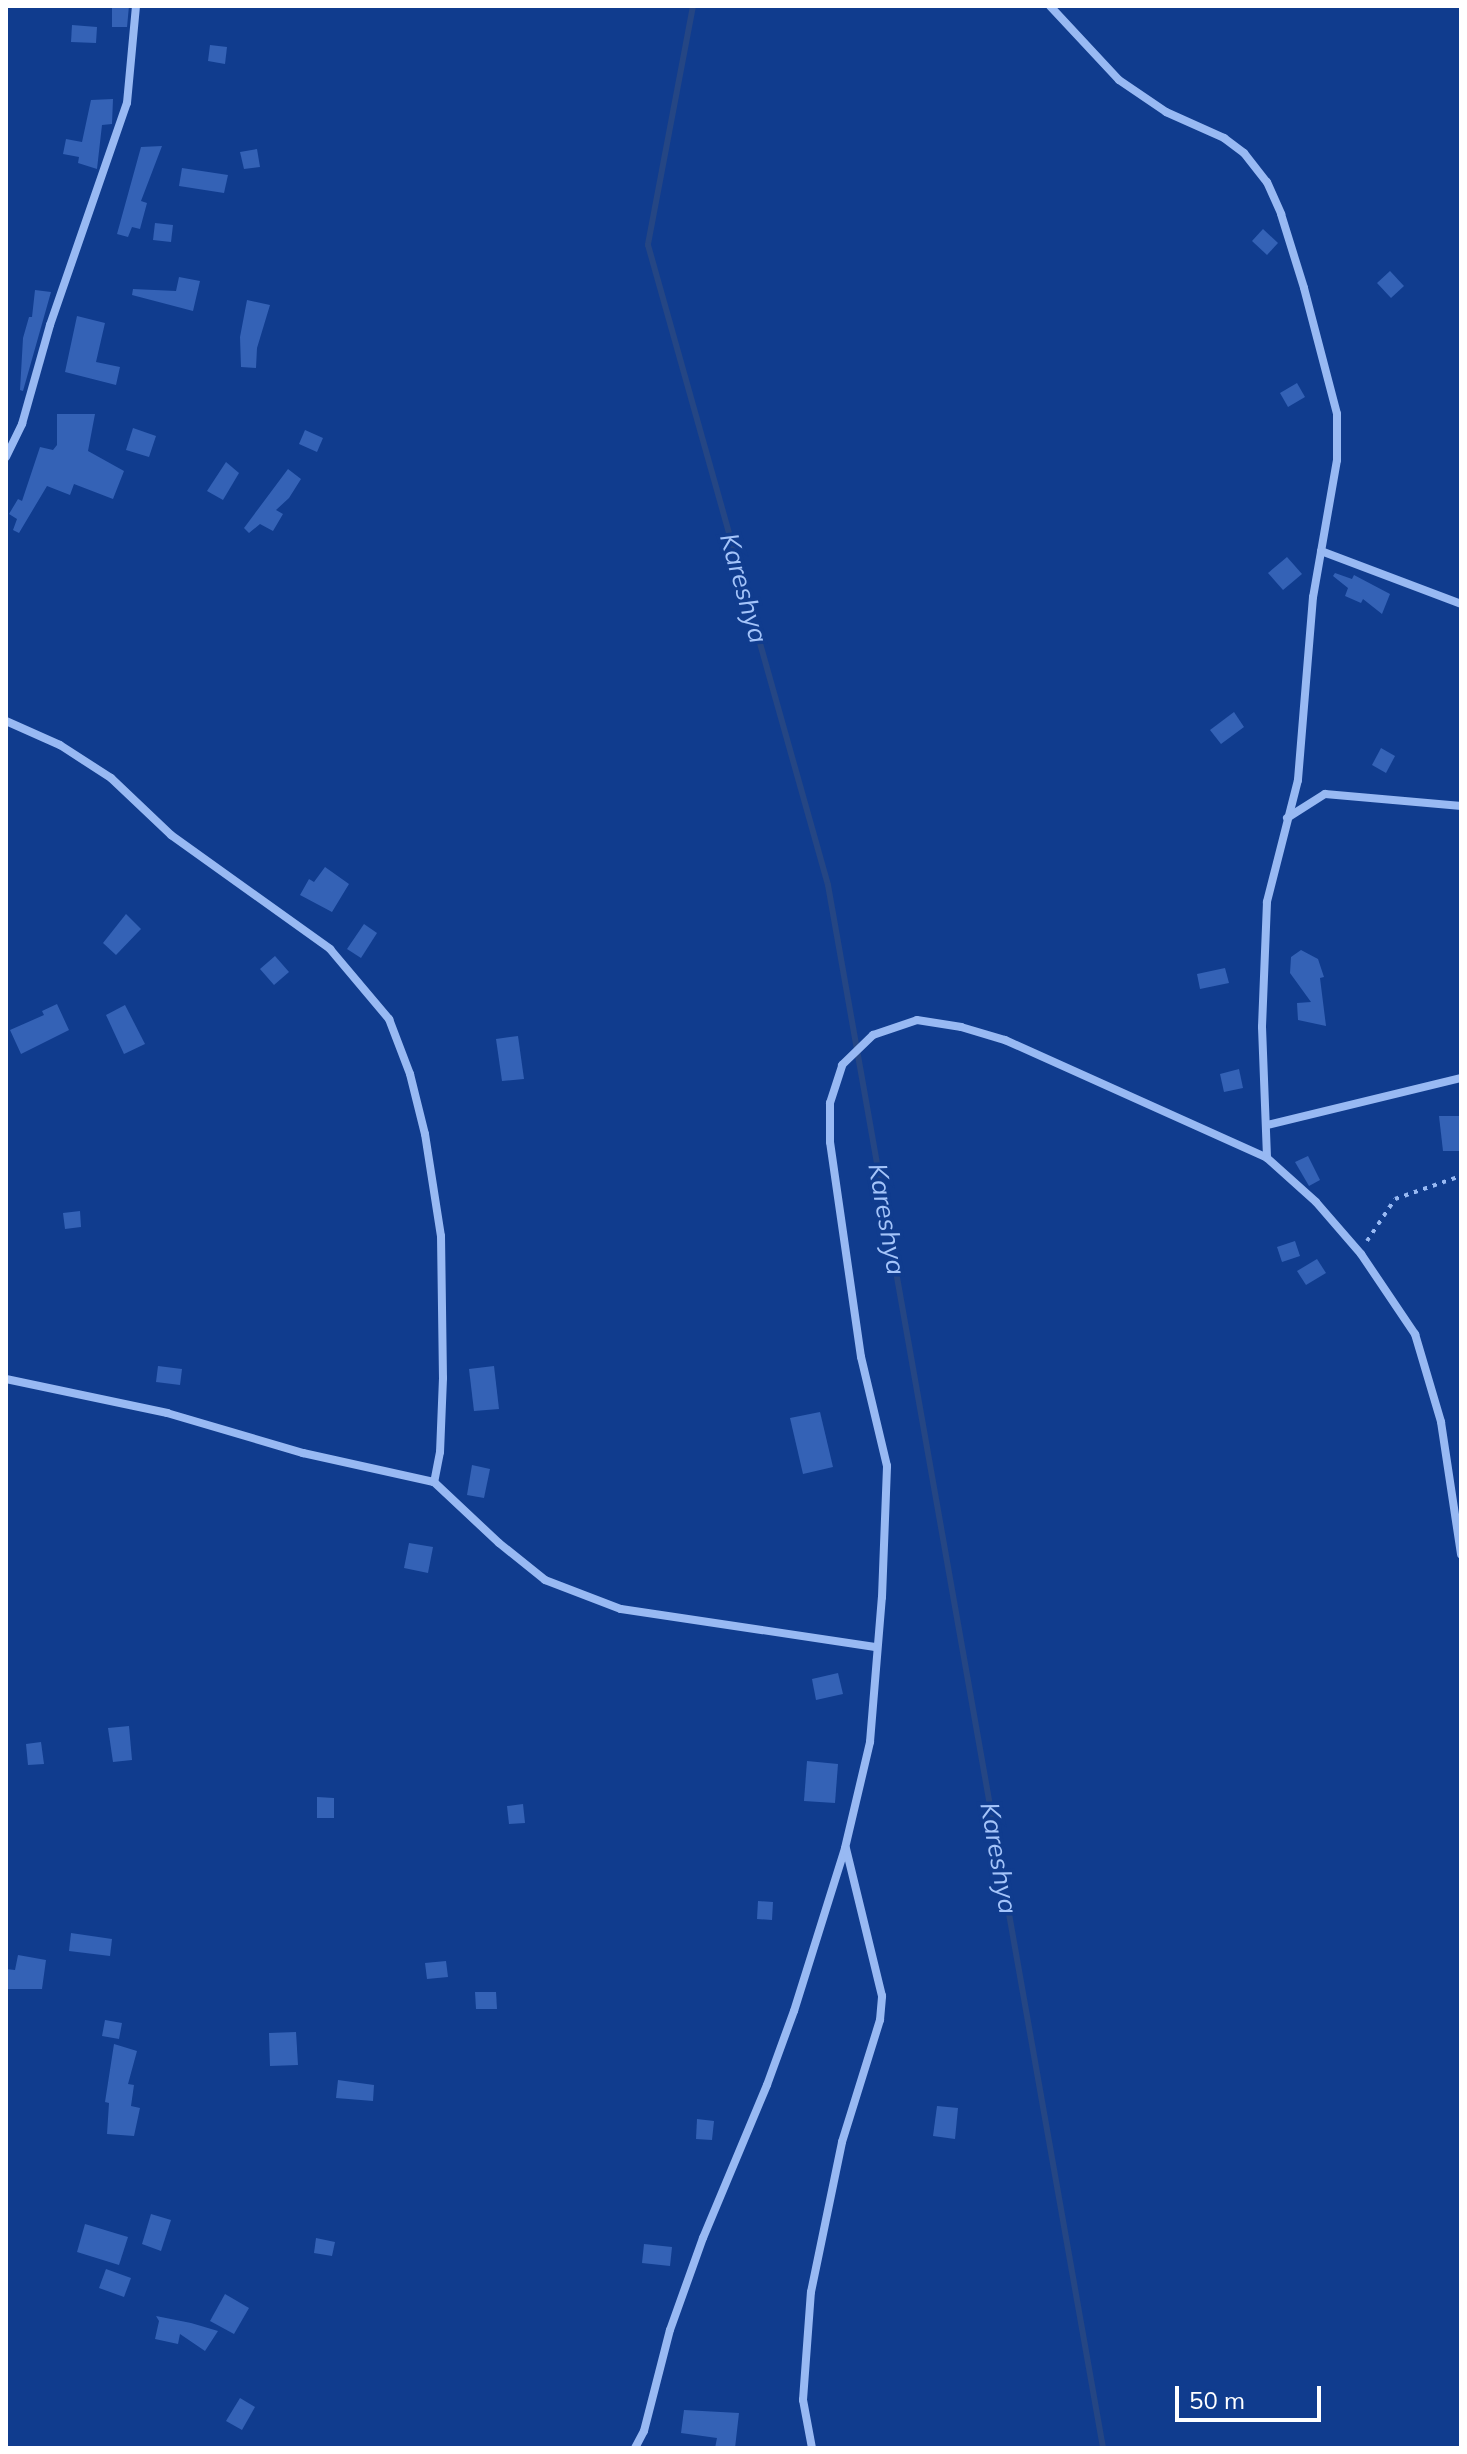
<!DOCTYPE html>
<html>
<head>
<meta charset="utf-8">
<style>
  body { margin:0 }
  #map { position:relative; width:1467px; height:2454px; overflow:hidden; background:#103c8e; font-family:Mulish,sans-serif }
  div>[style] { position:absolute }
  .stream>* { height:6px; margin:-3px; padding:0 3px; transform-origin:3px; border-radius:3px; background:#254684 }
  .building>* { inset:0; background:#3462b6 }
  .path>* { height:4px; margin-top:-2px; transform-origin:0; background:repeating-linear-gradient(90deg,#98b9f3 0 4px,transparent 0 10px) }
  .street>* { height:8px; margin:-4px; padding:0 4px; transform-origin:4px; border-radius:4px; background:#98b9f3 }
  span { translate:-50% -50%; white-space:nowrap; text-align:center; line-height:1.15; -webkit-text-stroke:7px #103c8e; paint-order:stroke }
  .water-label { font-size:26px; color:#a4c4fa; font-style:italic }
  .frame { position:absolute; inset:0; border:8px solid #fff; pointer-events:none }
  .scale { position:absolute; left:1175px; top:2386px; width:146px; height:36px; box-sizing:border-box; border:4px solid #fff; border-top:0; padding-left:10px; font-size:24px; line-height:28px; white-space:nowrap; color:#fff; -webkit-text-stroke:6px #103c8e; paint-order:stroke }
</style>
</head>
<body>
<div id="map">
  <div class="stream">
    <div style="left:693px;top:6px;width:243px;rotate:100.7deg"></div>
    <div style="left:648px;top:245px;width:665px;rotate:74.29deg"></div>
    <div style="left:828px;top:885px;width:1587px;rotate:80.02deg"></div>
  </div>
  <div class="building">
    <div style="clip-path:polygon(112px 6px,129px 6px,127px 27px,112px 27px)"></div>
    <div style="clip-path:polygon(72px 25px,97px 27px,96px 43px,71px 42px)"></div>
    <div style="clip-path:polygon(210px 45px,227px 47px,225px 64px,208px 61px)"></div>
    <div style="clip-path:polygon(113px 99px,112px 124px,102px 125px,97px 169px,78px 163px,79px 157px,63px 154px,66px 139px,82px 142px,91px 100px)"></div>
    <div style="clip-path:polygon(162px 146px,141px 201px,147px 203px,140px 229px,132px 227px,128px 237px,117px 234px,141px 147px)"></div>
    <div style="clip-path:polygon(257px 149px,260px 167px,244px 169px,240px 152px)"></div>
    <div style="clip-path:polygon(182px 168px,228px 175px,224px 193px,179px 186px)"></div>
    <div style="clip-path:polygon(155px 223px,173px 225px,171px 242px,153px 240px)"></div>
    <div style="clip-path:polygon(1263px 229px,1278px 243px,1267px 255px,1252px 241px)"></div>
    <div style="clip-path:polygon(1390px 271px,1404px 286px,1391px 298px,1377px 283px)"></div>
    <div style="clip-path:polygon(179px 277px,200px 281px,193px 311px,132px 295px,133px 289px,176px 291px)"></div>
    <div style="clip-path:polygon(35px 290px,51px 292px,23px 391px,20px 390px,23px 338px,29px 317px,32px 317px)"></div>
    <div style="clip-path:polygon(247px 300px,270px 305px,257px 348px,256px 368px,241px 367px,240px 337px)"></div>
    <div style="clip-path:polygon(77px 316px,105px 323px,96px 362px,120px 367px,116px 385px,65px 372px)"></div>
    <div style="clip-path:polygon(1297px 383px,1305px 397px,1288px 407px,1280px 393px)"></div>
    <div style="clip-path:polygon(57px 414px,95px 414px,88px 451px,124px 471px,113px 499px,74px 484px,70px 495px,47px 486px,19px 533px,13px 530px,17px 519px,9px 514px,18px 499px,22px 501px,40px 447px,53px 450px,57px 445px)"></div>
    <div style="clip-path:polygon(133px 428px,156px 436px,149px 457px,126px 450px)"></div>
    <div style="clip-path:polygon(305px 430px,323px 438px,317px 452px,299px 444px)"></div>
    <div style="clip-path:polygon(226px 462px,239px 473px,223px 500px,207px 491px)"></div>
    <div style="clip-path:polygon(288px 469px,301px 479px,289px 498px,276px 510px,283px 514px,273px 531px,260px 524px,249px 533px,244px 528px)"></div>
    <div style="clip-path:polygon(1287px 557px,1302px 574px,1283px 590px,1268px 573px)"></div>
    <div style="clip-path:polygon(1335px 573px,1352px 579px,1354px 575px,1390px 594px,1382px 614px,1363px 599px,1361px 603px,1345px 596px,1348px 588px,1333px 576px)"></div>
    <div style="clip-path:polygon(1234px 712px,1244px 727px,1221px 744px,1210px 730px)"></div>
    <div style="clip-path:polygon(1381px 748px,1395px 756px,1386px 773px,1372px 765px)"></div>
    <div style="clip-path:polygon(325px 867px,349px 884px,332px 912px,300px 895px,309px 879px,314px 882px)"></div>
    <div style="clip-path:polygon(126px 914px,141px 929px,116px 955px,103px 943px)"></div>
    <div style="clip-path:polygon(364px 924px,377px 933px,361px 958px,347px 949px)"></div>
    <div style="clip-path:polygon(1301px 950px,1318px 959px,1324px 977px,1320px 978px,1326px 1026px,1298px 1020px,1297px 1003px,1311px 1002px,1290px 973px,1291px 957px)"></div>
    <div style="clip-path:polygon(275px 956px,289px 972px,274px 985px,260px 969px)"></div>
    <div style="clip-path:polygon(1225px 968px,1229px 983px,1200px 989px,1197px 974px)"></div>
    <div style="clip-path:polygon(57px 1004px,69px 1030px,21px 1054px,10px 1030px,44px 1015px,42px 1011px)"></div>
    <div style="clip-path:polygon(125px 1005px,145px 1044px,124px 1054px,106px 1015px)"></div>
    <div style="clip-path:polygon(518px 1036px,524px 1079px,502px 1081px,496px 1039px)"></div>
    <div style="clip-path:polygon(1239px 1069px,1243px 1088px,1224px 1092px,1220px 1074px)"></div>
    <div style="clip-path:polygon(1439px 1116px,1460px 1116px,1461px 1151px,1443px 1151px)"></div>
    <div style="clip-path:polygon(1308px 1156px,1320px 1180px,1309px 1186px,1295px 1162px)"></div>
    <div style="clip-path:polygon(80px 1211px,81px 1227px,65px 1229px,63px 1213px)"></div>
    <div style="clip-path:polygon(1295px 1241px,1300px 1256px,1282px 1262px,1277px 1247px)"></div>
    <div style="clip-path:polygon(1317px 1259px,1326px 1273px,1306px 1285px,1297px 1271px)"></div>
    <div style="clip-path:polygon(158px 1366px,182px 1369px,180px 1385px,156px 1382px)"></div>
    <div style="clip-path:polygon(494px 1366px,499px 1409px,474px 1411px,469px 1369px)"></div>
    <div style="clip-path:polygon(820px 1412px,833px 1467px,803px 1474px,790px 1418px)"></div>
    <div style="clip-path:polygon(472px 1465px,490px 1469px,484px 1498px,467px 1495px)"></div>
    <div style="clip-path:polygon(409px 1543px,433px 1547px,428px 1573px,404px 1568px)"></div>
    <div style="clip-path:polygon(838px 1673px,843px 1694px,816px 1700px,812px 1679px)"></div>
    <div style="clip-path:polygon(129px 1726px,132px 1760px,113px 1762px,108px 1728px)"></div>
    <div style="clip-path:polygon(41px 1742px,44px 1764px,28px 1765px,26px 1744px)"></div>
    <div style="clip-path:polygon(807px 1761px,838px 1764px,835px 1803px,804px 1801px)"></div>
    <div style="clip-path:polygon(317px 1797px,334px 1798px,334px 1818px,317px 1818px)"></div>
    <div style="clip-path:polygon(523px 1804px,525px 1823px,509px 1824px,507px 1806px)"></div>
    <div style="clip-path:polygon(758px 1901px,773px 1902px,772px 1920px,757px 1919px)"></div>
    <div style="clip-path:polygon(71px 1933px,112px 1939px,110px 1956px,69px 1951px)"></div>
    <div style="clip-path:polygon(18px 1955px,46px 1960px,42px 1989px,6px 1989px,6px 1969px,15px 1970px)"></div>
    <div style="clip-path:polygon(446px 1961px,448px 1977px,427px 1979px,425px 1963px)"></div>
    <div style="clip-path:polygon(475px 1992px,496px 1992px,497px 2009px,476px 2009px)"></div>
    <div style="clip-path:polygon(105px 2020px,122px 2023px,119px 2039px,102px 2036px)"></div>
    <div style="clip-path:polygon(296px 2032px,298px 2065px,270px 2066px,269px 2033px)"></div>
    <div style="clip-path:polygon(114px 2044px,137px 2051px,128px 2084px,134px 2085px,131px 2106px,140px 2108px,134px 2136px,107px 2134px,109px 2103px,105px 2102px)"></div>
    <div style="clip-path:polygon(338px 2080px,374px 2085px,373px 2101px,336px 2098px)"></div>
    <div style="clip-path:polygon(937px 2106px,958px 2108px,955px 2139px,933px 2136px)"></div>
    <div style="clip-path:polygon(697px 2119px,714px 2121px,712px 2140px,696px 2139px)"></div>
    <div style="clip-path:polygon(151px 2214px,171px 2220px,161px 2251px,142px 2244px)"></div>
    <div style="clip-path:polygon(85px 2224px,128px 2237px,119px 2265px,77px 2252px)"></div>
    <div style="clip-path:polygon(316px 2238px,335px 2242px,332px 2256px,314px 2253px)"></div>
    <div style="clip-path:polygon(644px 2244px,672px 2247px,670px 2266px,642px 2263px)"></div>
    <div style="clip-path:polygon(106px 2269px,131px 2278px,124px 2297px,99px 2288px)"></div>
    <div style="clip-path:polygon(225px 2294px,249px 2308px,234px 2334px,210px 2321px)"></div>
    <div style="clip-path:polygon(156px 2316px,191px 2323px,218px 2331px,205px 2351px,180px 2334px,178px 2344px,155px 2339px,159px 2321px)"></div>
    <div style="clip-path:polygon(240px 2398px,255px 2407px,242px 2430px,226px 2421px)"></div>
    <div style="clip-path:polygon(684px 2410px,739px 2413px,735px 2448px,715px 2448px,717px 2438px,681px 2433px)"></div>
  </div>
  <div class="path">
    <div style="left:1367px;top:1241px;width:50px;rotate:-56.3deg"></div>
    <div style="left:1395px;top:1199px;width:70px;rotate:-19.2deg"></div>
  </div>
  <div class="street">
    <div style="left:1050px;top:6px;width:101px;rotate:47deg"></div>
    <div style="left:1119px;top:80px;width:57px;rotate:34.2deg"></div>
    <div style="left:1166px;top:112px;width:64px;rotate:24.1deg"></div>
    <div style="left:1224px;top:138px;width:25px;rotate:37deg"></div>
    <div style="left:1244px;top:153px;width:37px;rotate:52deg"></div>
    <div style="left:1267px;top:182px;width:35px;rotate:66deg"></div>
    <div style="left:1281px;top:214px;width:77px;rotate:72.7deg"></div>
    <div style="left:1304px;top:288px;width:130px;rotate:75.3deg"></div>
    <div style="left:1337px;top:414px;width:46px;rotate:90deg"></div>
    <div style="left:1337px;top:460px;width:139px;rotate:99.9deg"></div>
    <div style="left:1313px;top:597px;width:184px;rotate:94.7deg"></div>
    <div style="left:1298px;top:780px;width:126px;rotate:104.3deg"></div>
    <div style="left:1267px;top:902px;width:125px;rotate:92.3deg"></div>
    <div style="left:1262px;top:1027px;width:131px;rotate:87.8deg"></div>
    <div style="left:6px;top:457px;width:37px;rotate:-64deg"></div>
    <div style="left:22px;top:424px;width:103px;rotate:-74.2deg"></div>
    <div style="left:50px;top:325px;width:235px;rotate:-70.9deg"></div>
    <div style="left:127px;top:103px;width:97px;rotate:-84.7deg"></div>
    <div style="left:1321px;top:551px;width:150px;rotate:20.7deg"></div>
    <div style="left:6px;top:721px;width:59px;rotate:24deg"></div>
    <div style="left:60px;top:745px;width:61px;rotate:32.9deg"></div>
    <div style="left:111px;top:778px;width:83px;rotate:43.5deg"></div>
    <div style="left:171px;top:835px;width:196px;rotate:35.6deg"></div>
    <div style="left:330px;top:949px;width:92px;rotate:49.9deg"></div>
    <div style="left:389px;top:1019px;width:59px;rotate:69.1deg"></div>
    <div style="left:410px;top:1074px;width:62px;rotate:76deg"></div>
    <div style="left:425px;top:1134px;width:103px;rotate:81.1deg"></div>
    <div style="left:441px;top:1236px;width:142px;rotate:89.2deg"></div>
    <div style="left:443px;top:1378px;width:74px;rotate:92.3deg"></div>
    <div style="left:440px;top:1452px;width:31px;rotate:101deg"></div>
    <div style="left:1287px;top:818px;width:45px;rotate:-32.3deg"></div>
    <div style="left:1325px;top:794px;width:137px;rotate:5deg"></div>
    <div style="left:1267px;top:1125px;width:200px;rotate:-13.6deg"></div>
    <div style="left:6px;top:1379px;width:165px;rotate:11.9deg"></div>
    <div style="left:167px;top:1413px;width:142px;rotate:16.4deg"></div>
    <div style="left:303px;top:1453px;width:134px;rotate:12.5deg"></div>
    <div style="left:434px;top:1482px;width:89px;rotate:43.2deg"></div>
    <div style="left:499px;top:1543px;width:59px;rotate:38.8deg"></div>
    <div style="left:545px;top:1580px;width:81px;rotate:20.9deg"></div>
    <div style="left:621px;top:1609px;width:257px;rotate:8.5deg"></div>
    <div style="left:635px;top:2448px;width:19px;rotate:-62deg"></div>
    <div style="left:644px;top:2431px;width:104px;rotate:-75.6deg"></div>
    <div style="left:670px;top:2330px;width:98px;rotate:-70.3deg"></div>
    <div style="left:703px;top:2238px;width:166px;rotate:-67.3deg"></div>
    <div style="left:767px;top:2085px;width:79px;rotate:-70deg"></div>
    <div style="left:794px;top:2011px;width:171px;rotate:-72.6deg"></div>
    <div style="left:845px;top:1848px;width:109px;rotate:-76.7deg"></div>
    <div style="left:870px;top:1742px;width:145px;rotate:-85.3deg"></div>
    <div style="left:882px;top:1597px;width:131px;rotate:-87.8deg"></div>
    <div style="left:887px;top:1466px;width:112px;rotate:-103.4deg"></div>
    <div style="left:861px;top:1357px;width:217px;rotate:-98.2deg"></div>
    <div style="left:830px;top:1142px;width:39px;rotate:-90deg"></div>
    <div style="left:830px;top:1103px;width:40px;rotate:-72deg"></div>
    <div style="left:842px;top:1065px;width:43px;rotate:-44.1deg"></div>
    <div style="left:873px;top:1035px;width:46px;rotate:-18.8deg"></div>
    <div style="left:917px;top:1020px;width:45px;rotate:9deg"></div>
    <div style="left:961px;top:1027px;width:46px;rotate:16.5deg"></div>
    <div style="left:1005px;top:1040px;width:287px;rotate:24.2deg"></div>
    <div style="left:1267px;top:1158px;width:66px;rotate:41.9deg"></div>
    <div style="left:1316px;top:1202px;width:69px;rotate:49.1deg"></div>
    <div style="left:1361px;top:1254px;width:97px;rotate:56deg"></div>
    <div style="left:1415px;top:1334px;width:92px;rotate:73.5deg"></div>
    <div style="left:1441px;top:1422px;width:134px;rotate:81.4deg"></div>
    <div style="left:812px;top:2448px;width:49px;rotate:-100.6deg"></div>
    <div style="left:803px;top:2400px;width:108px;rotate:-85.8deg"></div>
    <div style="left:811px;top:2292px;width:153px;rotate:-78.3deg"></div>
    <div style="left:842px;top:2142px;width:128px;rotate:-72.7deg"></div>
    <div style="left:880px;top:2020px;width:24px;rotate:-85deg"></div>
    <div style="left:882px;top:1996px;width:152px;rotate:-103.7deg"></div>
  </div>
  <div class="water-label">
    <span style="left:744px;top:588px;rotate:74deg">Kareshya</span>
    <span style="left:887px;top:1219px;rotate:80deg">Kareshya</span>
    <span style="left:999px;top:1858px;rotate:80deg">Kareshya</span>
  </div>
  <div class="frame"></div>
  <div class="scale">50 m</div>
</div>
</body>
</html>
